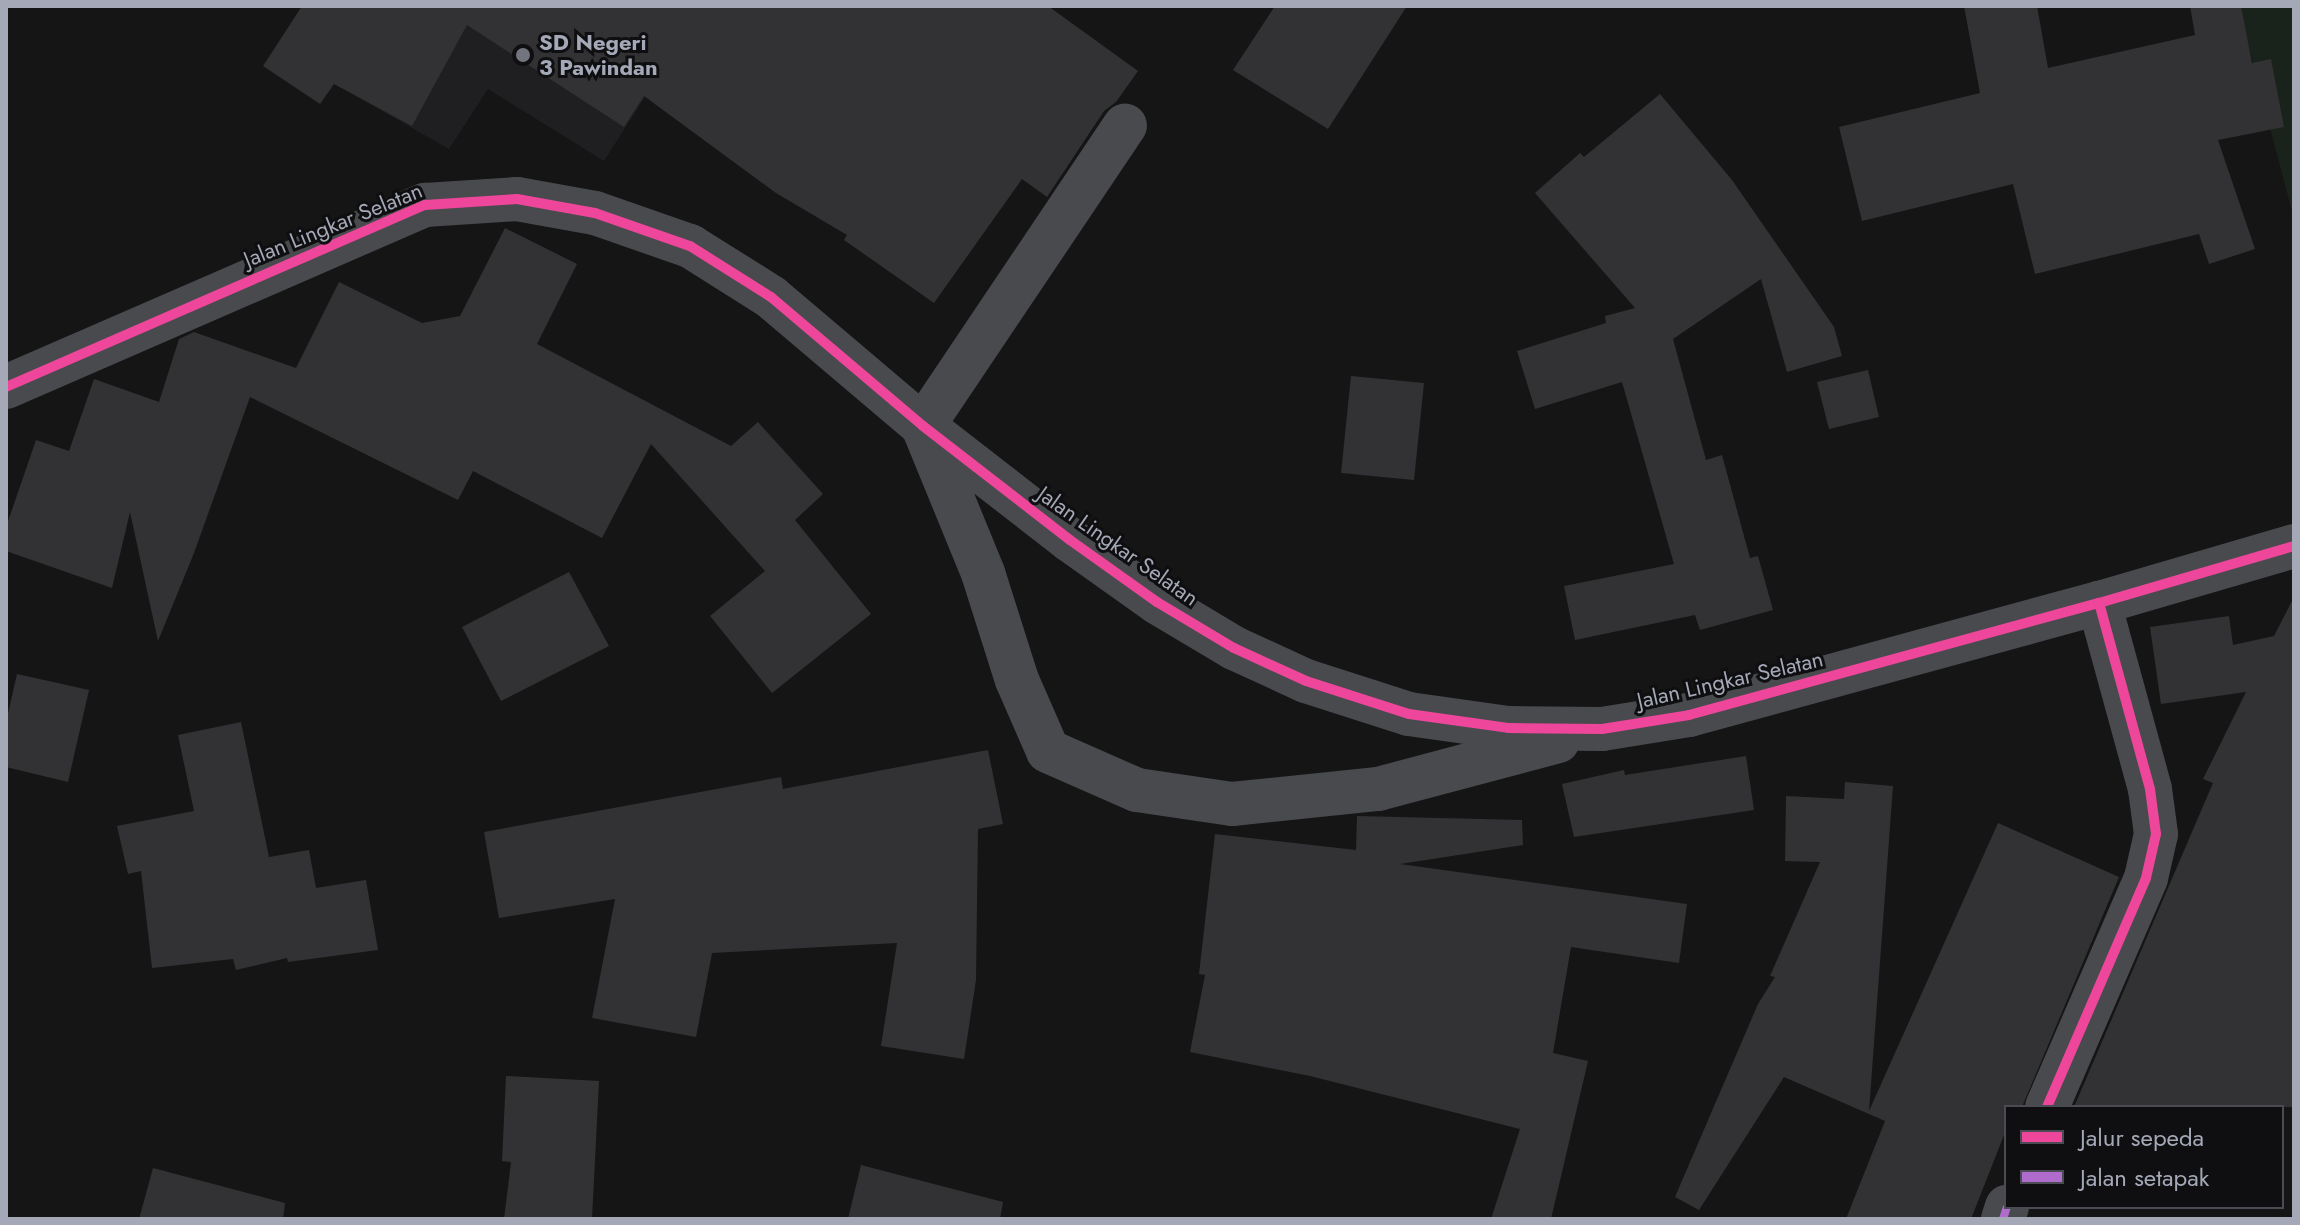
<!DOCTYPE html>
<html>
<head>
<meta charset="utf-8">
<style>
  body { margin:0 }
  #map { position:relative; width:2300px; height:1225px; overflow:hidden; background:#151515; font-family:Jost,sans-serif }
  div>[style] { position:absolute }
  .built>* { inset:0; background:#1f1e21 }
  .green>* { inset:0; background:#1a221c }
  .building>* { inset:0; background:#323234 }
  .minor>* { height:44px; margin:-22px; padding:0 22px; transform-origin:22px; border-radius:22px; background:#484a4e }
  .tertiary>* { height:44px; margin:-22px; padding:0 22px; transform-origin:22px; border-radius:22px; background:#484a4e }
  .quiet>* { height:8px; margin-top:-4px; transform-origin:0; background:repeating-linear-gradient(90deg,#b06ccc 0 16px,transparent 0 24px) }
  .cycleway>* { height:10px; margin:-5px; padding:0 5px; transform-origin:5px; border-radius:5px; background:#ed469a }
  .dots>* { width:22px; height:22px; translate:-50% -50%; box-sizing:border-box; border:4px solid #0f0f11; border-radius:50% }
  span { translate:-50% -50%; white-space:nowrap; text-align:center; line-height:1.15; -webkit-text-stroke:6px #0f0f11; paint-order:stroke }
  .poi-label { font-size:22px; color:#a4a8b7; font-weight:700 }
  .left { translate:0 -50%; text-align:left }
  .street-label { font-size:22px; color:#a4a8b7 }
  .frame { position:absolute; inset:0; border:8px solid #a4a8b7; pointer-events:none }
  .legend { position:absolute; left:2004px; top:1105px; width:280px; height:104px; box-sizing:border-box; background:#0f0f11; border:2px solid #4b4c53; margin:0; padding:10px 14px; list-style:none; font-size:24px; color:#a4a8b7 }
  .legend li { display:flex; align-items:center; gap:16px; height:40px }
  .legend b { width:40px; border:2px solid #4b4c53 }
</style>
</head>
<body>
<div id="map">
  <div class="built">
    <div style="clip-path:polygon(703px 6px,604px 161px,488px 89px,449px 149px,354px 95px,394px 22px)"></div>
  </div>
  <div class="green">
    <div style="clip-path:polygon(2238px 6px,2294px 6px,2294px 219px)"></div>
  </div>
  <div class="building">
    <div style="clip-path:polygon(302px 6px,1048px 6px,1138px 71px,1116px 102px,1104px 111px,1047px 197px,1022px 179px,934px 303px,844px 240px,847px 235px,776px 193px,644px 96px,624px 127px,467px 25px,412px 126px,334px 84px,320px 104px,263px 66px)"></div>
    <div style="clip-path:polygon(1275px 6px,1407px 6px,1328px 129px,1233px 70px)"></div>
    <div style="clip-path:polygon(1964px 6px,2037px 6px,2048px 68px,2195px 35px,2190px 6px,2241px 6px,2252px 63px,2271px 59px,2284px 127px,2218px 140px,2255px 249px,2209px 264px,2199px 234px,2035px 274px,2013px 184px,1862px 221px,1839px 127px,1980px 93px)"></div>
    <div style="clip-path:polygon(1660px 94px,1732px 180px,1834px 327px,1842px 356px,1787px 372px,1761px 279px,1673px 339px,1706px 460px,1722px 455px,1750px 558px,1758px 556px,1773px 610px,1700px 630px,1695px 615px,1575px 640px,1564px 586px,1674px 564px,1622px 382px,1535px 409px,1517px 351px,1606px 323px,1605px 316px,1635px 308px,1535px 193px,1580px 153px,1584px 157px)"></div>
    <div style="clip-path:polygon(505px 228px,577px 264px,537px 344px,731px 446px,758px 422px,823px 494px,795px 520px,871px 614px,772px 693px,710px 616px,765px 571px,651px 444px,602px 538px,473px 471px,458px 500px,250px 397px,194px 553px,158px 641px,130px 512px,112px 588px,6px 551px,6px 527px,36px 440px,69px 451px,94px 379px,159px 402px,179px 339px,194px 332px,296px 368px,339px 282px,422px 323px,460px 316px)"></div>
    <div style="clip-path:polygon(1868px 370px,1879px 417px,1829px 429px,1817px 382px)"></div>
    <div style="clip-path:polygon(1351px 376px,1424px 383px,1414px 480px,1341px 473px)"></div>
    <div style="clip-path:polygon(569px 572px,609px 646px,501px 701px,462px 627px)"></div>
    <div style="clip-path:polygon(2294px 597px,2294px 1107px,2074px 1107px,2213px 783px,2203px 779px,2246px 692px,2161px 704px,2150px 627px,2229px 616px,2233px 645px,2274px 636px)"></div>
    <div style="clip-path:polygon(17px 674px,89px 690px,68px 782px,6px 767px,6px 722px)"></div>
    <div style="clip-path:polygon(241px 722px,269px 857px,309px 850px,316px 888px,366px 880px,378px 950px,288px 962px,287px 958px,236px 970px,233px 959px,152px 968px,141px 871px,128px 874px,117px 826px,194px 811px,178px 735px)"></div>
    <div style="clip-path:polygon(988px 750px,1003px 824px,978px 829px,976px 980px,964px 1059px,881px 1046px,897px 943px,712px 953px,696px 1037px,592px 1018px,615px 899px,499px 918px,484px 832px,781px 777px,783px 789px)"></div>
    <div style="clip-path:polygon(1746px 756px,1754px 810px,1574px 837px,1562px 784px,1624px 770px,1625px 775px)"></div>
    <div style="clip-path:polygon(1845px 782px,1893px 786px,1869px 1111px,1998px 823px,2119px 877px,2022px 1107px,2006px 1107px,2006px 1130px,1971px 1219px,1846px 1219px,1885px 1121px,1784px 1077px,1699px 1210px,1675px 1197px,1758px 1004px,1775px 977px,1770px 976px,1820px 862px,1785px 861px,1786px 796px,1844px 799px)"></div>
    <div style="clip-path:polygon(1357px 816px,1522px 820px,1523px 845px,1400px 864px,1687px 904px,1679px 963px,1571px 947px,1553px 1053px,1588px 1061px,1551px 1219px,1491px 1219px,1520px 1129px,1310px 1076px,1190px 1052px,1205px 975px,1199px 974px,1215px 834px,1356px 850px)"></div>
    <div style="clip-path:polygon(506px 1076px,599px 1081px,592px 1219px,504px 1219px,511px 1162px,502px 1161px)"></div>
    <div style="clip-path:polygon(861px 1165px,1003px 1202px,1000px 1219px,848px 1219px)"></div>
    <div style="clip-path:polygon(153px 1168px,285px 1203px,283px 1219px,139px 1219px)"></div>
  </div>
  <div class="minor">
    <div style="left:923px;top:426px;width:362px;rotate:-56.1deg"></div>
    <div style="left:2047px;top:1107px;width:249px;rotate:-66.6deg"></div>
    <div style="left:2146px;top:878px;width:45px;rotate:-77.2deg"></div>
    <div style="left:2156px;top:834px;width:45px;rotate:-97.6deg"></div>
    <div style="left:2150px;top:789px;width:193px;rotate:-105.3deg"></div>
    <div style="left:2003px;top:1219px;width:13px;rotate:-72deg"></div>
  </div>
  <div class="tertiary">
    <div style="left:6px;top:387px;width:457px;rotate:-23.5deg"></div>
    <div style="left:425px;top:205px;width:92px;rotate:-3.7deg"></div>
    <div style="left:517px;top:199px;width:79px;rotate:10.2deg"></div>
    <div style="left:595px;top:213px;width:101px;rotate:19.2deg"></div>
    <div style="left:690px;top:246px;width:96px;rotate:32.2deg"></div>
    <div style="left:771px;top:297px;width:199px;rotate:40.3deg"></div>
    <div style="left:923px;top:426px;width:186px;rotate:37.8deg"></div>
    <div style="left:1070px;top:540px;width:107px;rotate:35.5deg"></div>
    <div style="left:1157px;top:602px;width:90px;rotate:30.9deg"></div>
    <div style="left:1234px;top:648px;width:79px;rotate:24.6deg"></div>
    <div style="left:1306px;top:681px;width:108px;rotate:17.8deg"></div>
    <div style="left:1409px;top:714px;width:100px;rotate:8deg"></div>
    <div style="left:1508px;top:728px;width:94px;rotate:0.6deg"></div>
    <div style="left:1602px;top:729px;width:88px;rotate:-9.1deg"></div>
    <div style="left:1689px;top:715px;width:425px;rotate:-15.3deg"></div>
    <div style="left:2099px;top:603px;width:203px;rotate:-16.3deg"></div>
    <div style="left:924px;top:429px;width:156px;rotate:67.7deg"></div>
    <div style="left:983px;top:573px;width:112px;rotate:72.4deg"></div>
    <div style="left:1017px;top:680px;width:77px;rotate:66.4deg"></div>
    <div style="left:1048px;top:751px;width:97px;rotate:23.7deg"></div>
    <div style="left:1137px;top:790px;width:96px;rotate:8.4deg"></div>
    <div style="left:1232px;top:804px;width:147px;rotate:-5.9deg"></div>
    <div style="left:1378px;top:789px;width:186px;rotate:-14.9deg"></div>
  </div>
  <div class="quiet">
    <div style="left:2003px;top:1219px;width:13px;rotate:-72deg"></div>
  </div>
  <div class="cycleway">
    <div style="left:6px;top:387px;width:457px;rotate:-23.5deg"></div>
    <div style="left:425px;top:205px;width:92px;rotate:-3.7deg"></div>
    <div style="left:517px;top:199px;width:79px;rotate:10.2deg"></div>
    <div style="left:595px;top:213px;width:101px;rotate:19.2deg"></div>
    <div style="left:690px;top:246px;width:96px;rotate:32.2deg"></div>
    <div style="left:771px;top:297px;width:199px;rotate:40.3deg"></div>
    <div style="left:923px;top:426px;width:186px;rotate:37.8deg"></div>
    <div style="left:1070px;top:540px;width:107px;rotate:35.5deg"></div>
    <div style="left:1157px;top:602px;width:90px;rotate:30.9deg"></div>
    <div style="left:1234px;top:648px;width:79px;rotate:24.6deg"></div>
    <div style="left:1306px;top:681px;width:108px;rotate:17.8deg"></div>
    <div style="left:1409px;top:714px;width:100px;rotate:8deg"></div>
    <div style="left:1508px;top:728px;width:94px;rotate:0.6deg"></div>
    <div style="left:1602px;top:729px;width:88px;rotate:-9.1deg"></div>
    <div style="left:1689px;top:715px;width:425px;rotate:-15.3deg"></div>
    <div style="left:2099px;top:603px;width:203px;rotate:-16.3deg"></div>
    <div style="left:2047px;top:1107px;width:249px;rotate:-66.6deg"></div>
    <div style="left:2146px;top:878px;width:45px;rotate:-77.2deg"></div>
    <div style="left:2156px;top:834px;width:45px;rotate:-97.6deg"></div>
    <div style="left:2150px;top:789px;width:193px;rotate:-105.3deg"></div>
  </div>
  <div class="dots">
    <div style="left:523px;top:55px;background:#72757e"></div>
  </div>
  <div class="poi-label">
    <span class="left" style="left:539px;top:55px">SD Negeri<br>3 Pawindan</span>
  </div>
  <div class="street-label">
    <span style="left:333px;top:225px;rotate:-22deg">Jalan Lingkar Selatan</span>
    <span style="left:1118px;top:546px;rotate:35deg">Jalan Lingkar Selatan</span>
    <span style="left:1730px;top:680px;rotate:-13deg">Jalan Lingkar Selatan</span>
  </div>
  <div class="frame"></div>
  <ul class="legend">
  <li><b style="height:10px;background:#ed469a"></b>Jalur sepeda</li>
  <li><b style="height:10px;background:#b06ccc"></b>Jalan setapak</li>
  </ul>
</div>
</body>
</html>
